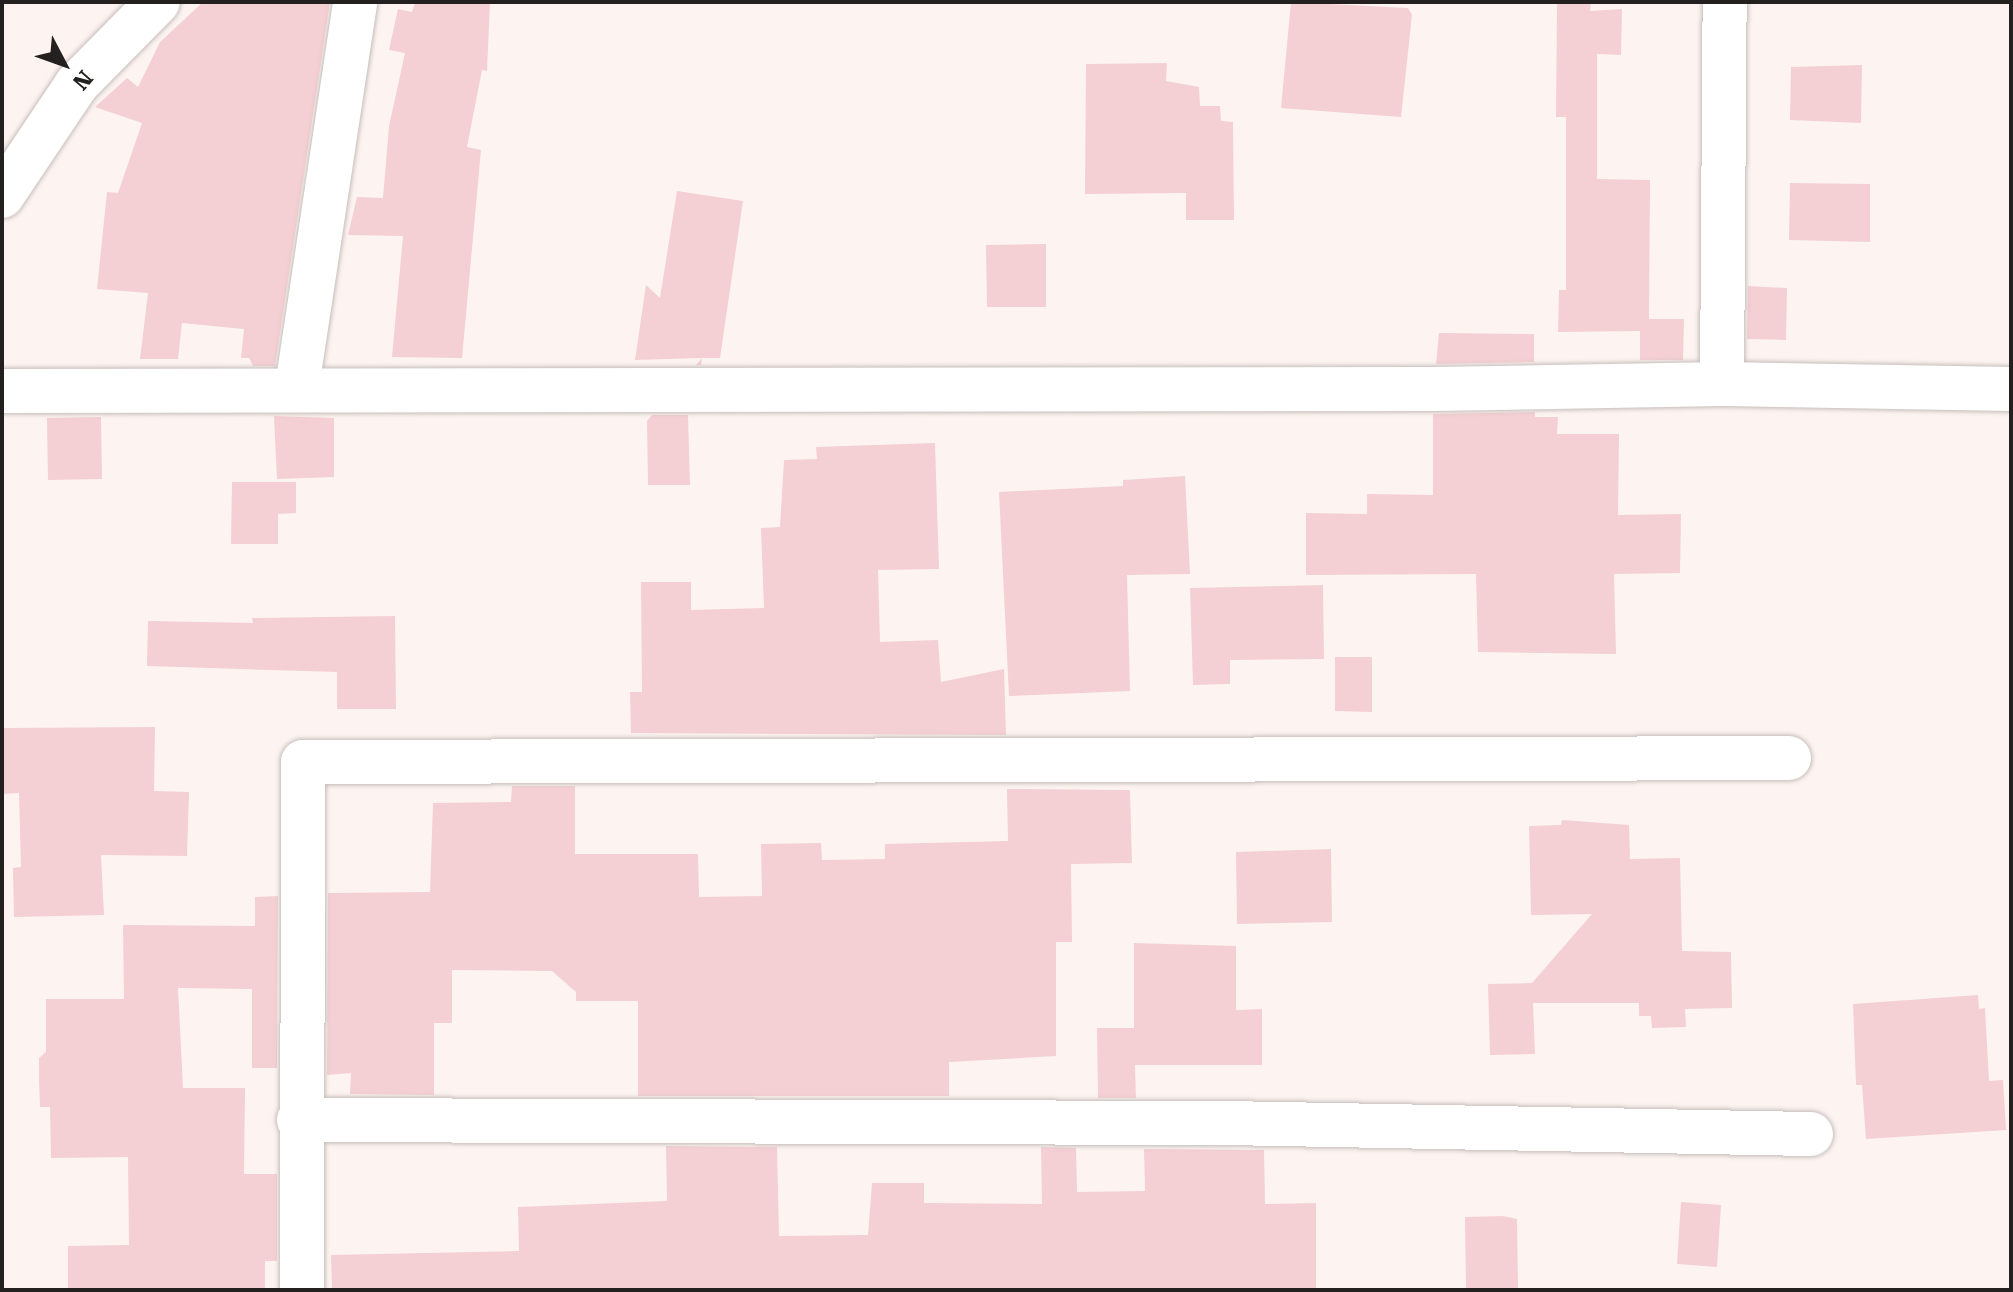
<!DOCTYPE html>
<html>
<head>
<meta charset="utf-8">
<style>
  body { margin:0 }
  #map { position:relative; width:2013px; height:1292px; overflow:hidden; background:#fdf4f1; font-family:"Roboto Serif",serif }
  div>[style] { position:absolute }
  .building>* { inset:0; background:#f4cfd3 }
  .roads { filter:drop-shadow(0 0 2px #c6bebb) drop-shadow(0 0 2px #c6bebb) }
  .minor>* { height:44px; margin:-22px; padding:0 22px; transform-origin:22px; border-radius:22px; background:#fff }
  span { translate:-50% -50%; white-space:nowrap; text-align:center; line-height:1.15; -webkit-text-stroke:7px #fff; paint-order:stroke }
  .frame { position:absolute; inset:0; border:4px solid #23201f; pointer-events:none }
  .north { position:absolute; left:24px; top:24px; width:80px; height:80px; -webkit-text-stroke:6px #fff; paint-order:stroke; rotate:131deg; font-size:22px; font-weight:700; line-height:32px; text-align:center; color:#23201f }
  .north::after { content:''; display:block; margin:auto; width:28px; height:36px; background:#23201f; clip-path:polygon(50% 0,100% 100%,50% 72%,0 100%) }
</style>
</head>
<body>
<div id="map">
  <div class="building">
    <div style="clip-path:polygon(203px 2px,330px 2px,275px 366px,253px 366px,249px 358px,241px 358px,244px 329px,182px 323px,178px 359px,140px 359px,148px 293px,97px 289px,107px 192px,118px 193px,142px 123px,95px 107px,127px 78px,138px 87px,160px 42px)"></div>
    <div style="clip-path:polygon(415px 2px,490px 2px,487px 71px,482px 70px,467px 147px,481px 150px,462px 358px,392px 357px,403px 236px,348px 235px,357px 197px,383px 198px,389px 126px,405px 53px,389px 50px,398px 9px,412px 12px)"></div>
    <div style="clip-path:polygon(1291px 2px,1408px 8px,1412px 15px,1401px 117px,1281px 108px)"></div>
    <div style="clip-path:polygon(1557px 2px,1591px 2px,1590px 11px,1622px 9px,1621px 55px,1597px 54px,1597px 179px,1650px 180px,1649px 319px,1684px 319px,1683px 360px,1640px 360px,1640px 331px,1558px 332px,1559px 290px,1566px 290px,1566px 117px,1556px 117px)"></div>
    <div style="clip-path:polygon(1167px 63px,1166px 81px,1199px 87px,1200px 106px,1220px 106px,1221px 121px,1233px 122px,1234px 220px,1186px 220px,1186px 193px,1085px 194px,1086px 64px)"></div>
    <div style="clip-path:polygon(1862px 65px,1861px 123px,1790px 120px,1791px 67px)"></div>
    <div style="clip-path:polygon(1790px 183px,1870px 184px,1870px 242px,1789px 240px)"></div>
    <div style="clip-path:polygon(677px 191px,743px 201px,720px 358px,702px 358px,701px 365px,696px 365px,702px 358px,635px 360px,646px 285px,660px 298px)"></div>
    <div style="clip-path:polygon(1046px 244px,1046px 307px,987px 307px,986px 245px)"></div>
    <div style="clip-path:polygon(1748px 286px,1787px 288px,1786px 340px,1747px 339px)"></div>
    <div style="clip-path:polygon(1439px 333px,1534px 334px,1534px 362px,1436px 364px)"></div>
    <div style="clip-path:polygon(1535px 412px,1535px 417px,1558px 417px,1557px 434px,1619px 434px,1618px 515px,1681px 514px,1680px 573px,1614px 574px,1616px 654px,1478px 652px,1476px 574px,1306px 575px,1306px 513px,1367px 514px,1367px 494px,1433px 495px,1433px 414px)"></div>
    <div style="clip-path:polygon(652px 415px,688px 415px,690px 485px,648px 485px,647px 421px)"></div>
    <div style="clip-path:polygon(274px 416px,334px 418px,334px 477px,277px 479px)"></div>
    <div style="clip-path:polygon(101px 417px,102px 479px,48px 480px,47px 418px)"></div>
    <div style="clip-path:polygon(935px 443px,939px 569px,878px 570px,880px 642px,938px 640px,941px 682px,1004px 669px,1006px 735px,631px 733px,630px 692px,642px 692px,641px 582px,691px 582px,691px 610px,764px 608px,761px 528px,780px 527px,784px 460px,817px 459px,816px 447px)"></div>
    <div style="clip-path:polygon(1185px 476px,1190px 574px,1127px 575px,1130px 691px,1009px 696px,999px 492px,1123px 486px,1123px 480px)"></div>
    <div style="clip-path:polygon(232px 482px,296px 482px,296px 513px,278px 514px,278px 544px,231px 544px)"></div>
    <div style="clip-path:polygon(1323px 585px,1324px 659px,1230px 660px,1230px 684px,1193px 685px,1190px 588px)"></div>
    <div style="clip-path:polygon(395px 616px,396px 709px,337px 709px,337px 672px,147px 666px,148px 621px,253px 623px,252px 618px)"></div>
    <div style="clip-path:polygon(1335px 657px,1372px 657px,1372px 712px,1335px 711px)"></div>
    <div style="clip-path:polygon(155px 727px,154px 791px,189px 792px,187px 856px,101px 855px,104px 915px,14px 917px,13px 868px,21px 867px,19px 793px,2px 794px,2px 728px)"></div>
    <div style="clip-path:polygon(512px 786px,575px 786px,575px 854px,698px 854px,699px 897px,762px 896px,761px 844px,821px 843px,822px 860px,885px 859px,885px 844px,1008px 841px,1007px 789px,1130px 790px,1132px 863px,1071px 864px,1072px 942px,1056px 942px,1056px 1056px,949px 1062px,949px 1096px,638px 1096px,638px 1001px,576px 1001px,576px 992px,552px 971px,452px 970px,452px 1023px,434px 1023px,434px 1095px,350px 1094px,351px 1073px,327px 1075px,328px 893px,430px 892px,433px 803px,511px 802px)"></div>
    <div style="clip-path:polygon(1562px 820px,1629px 825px,1630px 859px,1680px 858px,1682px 951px,1731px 952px,1732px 1008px,1685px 1009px,1686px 1027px,1652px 1028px,1651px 1016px,1639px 1016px,1639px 1003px,1533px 1003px,1535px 1054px,1490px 1055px,1488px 984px,1532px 983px,1592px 914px,1531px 915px,1529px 826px,1561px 825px)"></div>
    <div style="clip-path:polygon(1331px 849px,1332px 922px,1237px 924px,1236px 852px)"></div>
    <div style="clip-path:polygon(278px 896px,277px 1068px,252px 1068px,252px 989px,178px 988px,183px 1088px,245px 1088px,244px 1174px,277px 1174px,277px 1261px,265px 1261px,265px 1290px,68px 1290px,68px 1246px,129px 1245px,128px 1157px,51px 1158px,50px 1107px,40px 1107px,39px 1081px,39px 1058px,46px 1052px,46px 999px,124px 999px,123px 925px,255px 926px,255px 897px)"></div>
    <div style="clip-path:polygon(1134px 943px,1236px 946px,1236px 1010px,1262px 1009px,1262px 1065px,1135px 1065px,1136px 1098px,1098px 1098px,1097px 1028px,1134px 1028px)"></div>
    <div style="clip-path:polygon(1978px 995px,1979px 1009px,1985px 1008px,1989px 1081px,2003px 1080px,2006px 1130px,1866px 1139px,1862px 1085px,1856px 1085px,1853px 1004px)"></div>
    <div style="clip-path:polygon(666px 1146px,777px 1147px,779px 1236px,868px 1235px,872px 1183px,924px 1183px,924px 1203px,1042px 1204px,1041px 1147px,1076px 1148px,1077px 1192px,1145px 1191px,1144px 1149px,1264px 1150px,1265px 1204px,1316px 1203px,1316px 1290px,332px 1290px,331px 1255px,519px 1251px,518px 1207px,667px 1201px)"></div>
    <div style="clip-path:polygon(1681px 1202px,1721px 1205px,1717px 1267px,1677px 1264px)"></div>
    <div style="clip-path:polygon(1503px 1216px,1517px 1219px,1518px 1290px,1466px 1290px,1465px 1217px)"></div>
  </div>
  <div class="roads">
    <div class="minor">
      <div style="left:2px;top:196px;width:135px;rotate:-56.2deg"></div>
      <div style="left:77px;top:84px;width:115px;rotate:-45.4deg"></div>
      <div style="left:1722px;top:384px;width:382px;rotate:-89.6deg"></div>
      <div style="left:297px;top:387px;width:389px;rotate:-81.4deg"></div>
      <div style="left:2px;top:391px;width:1432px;rotate:-0.08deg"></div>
      <div style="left:1434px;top:389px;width:288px;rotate:-1deg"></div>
      <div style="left:1722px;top:384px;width:289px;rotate:1deg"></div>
      <div style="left:299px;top:1120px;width:927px;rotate:0.19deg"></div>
      <div style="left:1226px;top:1123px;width:585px;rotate:1.08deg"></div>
      <div style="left:302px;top:1290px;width:528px;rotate:-89.89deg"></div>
      <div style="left:303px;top:762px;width:1486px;rotate:-0.15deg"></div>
    </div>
  </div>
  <div class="frame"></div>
  <div class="north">N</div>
</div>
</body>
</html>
